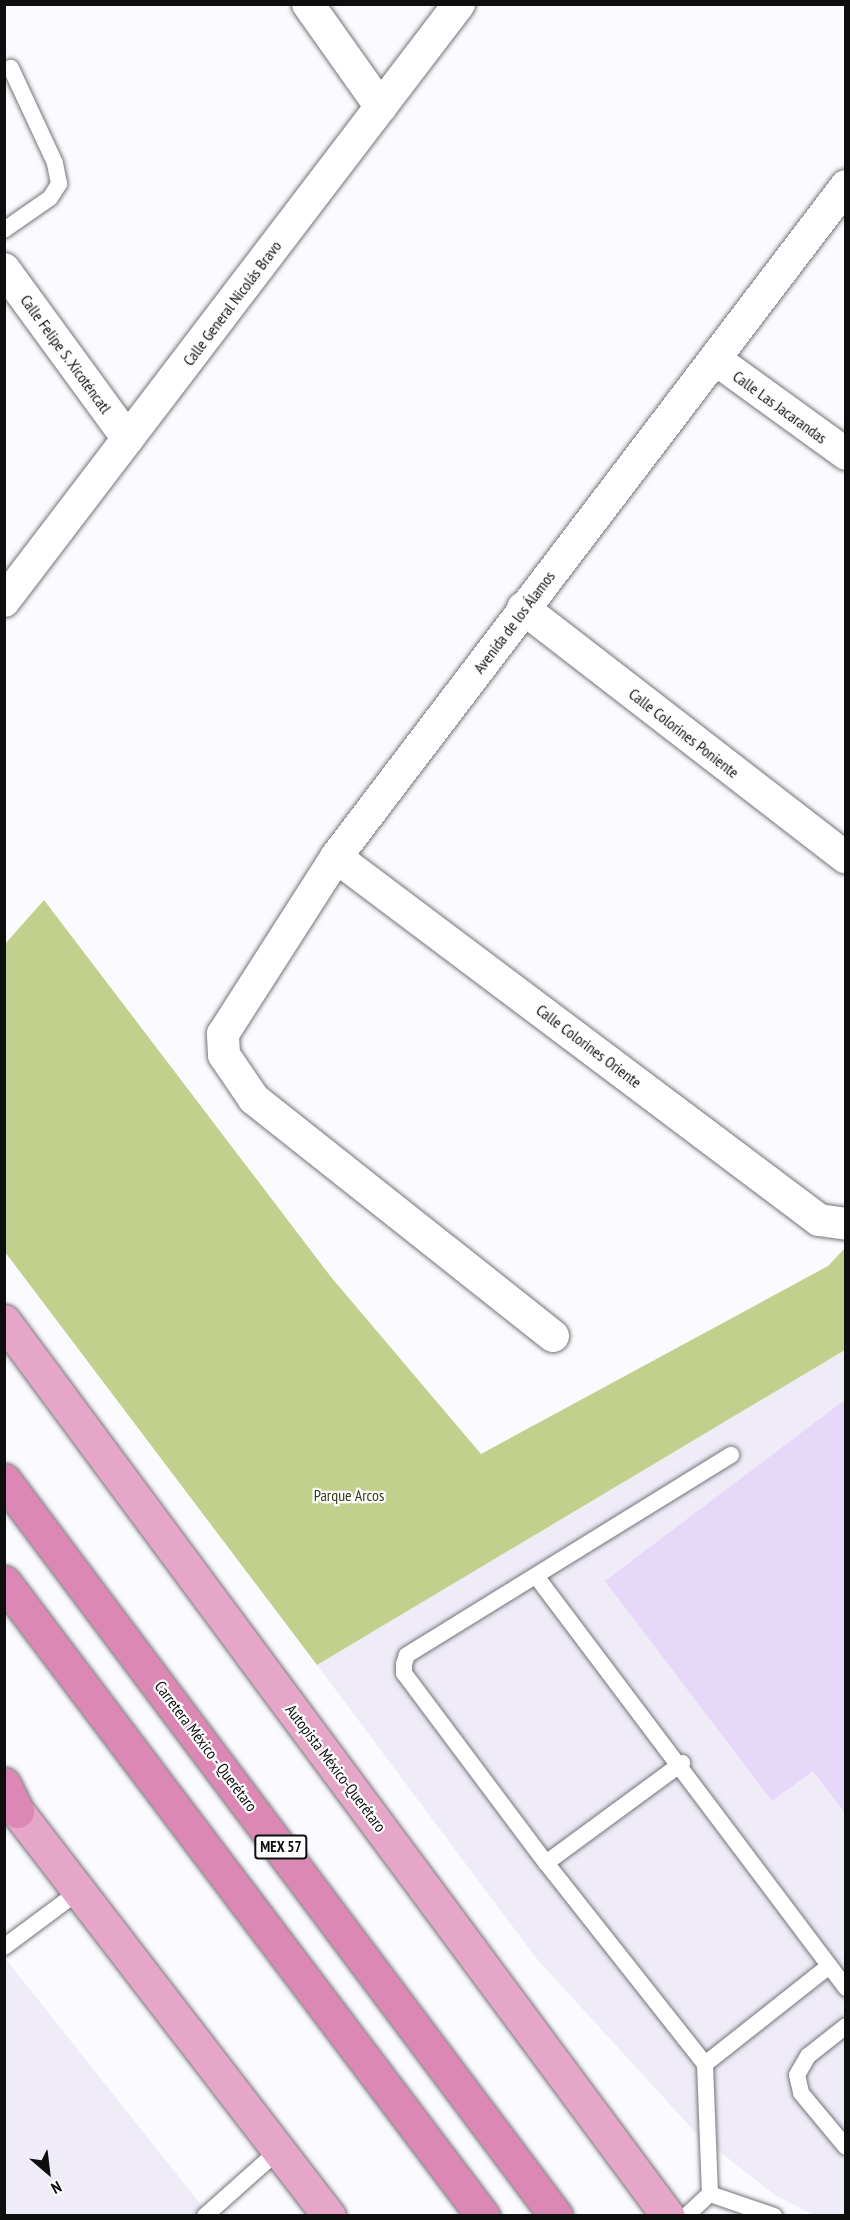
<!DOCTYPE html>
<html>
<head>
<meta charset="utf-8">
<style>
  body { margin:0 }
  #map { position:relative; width:850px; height:2220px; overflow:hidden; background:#fbfafe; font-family:"PT Sans Narrow",sans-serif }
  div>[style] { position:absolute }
  .built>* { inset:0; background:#efecf8 }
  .green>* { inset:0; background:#c2d08e }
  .building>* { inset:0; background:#e6d8f8 }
  .roads { filter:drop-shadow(0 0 2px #757478) drop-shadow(0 0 2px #757478) }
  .service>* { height:16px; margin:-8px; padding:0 8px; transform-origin:8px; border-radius:8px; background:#fff }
  .minor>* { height:32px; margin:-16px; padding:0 16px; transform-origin:16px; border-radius:16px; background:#fff }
  .primary>* { height:33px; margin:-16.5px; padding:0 16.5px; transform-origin:16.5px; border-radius:16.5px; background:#e5a6c7 }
  .trunk>* { height:33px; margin:-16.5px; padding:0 16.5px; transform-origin:16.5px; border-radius:16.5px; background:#dc88b4 }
  span { translate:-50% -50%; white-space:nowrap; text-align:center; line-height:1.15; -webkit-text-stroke:4.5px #fff; paint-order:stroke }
  .shield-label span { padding:2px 4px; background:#fff; border:2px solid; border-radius:4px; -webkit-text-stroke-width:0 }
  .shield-label { font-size:15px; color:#0e0e0f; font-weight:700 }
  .street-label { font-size:16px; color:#0e0e0f }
  .park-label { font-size:16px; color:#353b17 }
  .frame { position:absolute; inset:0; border:6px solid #0e0e0f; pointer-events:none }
  .north { position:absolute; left:18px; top:2142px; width:60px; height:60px; -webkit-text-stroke:4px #fff; paint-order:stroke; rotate:152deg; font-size:16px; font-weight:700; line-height:24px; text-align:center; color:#0e0e0f }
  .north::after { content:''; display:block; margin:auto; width:21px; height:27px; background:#0e0e0f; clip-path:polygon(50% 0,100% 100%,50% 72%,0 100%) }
</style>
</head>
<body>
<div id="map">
  <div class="built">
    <div style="clip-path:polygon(845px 1350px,845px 2215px,814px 2215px,776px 2196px,696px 2133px,537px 1959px,317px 1665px)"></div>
    <div style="clip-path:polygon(5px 1958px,209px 2215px,5px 2215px)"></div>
  </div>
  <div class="green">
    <div style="clip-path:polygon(44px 900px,331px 1277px,481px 1454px,828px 1266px,845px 1248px,845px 1350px,317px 1665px,5px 1252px,5px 944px)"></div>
  </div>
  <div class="building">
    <div style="clip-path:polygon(846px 1399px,846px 1814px,813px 1771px,772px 1801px,605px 1581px)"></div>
  </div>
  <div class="roads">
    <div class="service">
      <div style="left:4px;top:230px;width:56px;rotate:-34.8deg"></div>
      <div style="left:50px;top:198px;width:17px;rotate:-57deg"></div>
      <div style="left:59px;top:184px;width:21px;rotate:-101deg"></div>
      <div style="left:55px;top:163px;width:105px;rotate:-114.9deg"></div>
      <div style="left:536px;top:1576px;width:516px;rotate:53.04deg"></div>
      <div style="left:546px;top:1863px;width:169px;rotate:-36.3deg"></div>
      <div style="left:4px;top:1947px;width:94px;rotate:-36.7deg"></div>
      <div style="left:846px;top:2026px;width:48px;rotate:141.7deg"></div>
      <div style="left:808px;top:2056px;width:22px;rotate:120deg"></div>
      <div style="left:797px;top:2075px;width:18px;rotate:77deg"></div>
      <div style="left:801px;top:2093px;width:70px;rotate:50.2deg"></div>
      <div style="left:705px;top:2064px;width:256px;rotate:-128.3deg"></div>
      <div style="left:546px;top:1863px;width:237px;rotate:-126.8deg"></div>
      <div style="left:404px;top:1673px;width:9px;rotate:-90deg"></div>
      <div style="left:404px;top:1664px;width:9px;rotate:-72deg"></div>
      <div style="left:407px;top:1655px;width:381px;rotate:-31.7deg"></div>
      <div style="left:710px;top:2194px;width:130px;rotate:-92.2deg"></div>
      <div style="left:705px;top:2064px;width:158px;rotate:-38.3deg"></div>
      <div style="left:710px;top:2194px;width:68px;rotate:19deg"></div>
      <div style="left:205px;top:2216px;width:99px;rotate:-41.7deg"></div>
      <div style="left:686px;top:2216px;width:33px;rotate:-43deg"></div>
    </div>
    <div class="minor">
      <div style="left:308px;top:4px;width:126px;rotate:54.7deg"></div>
      <div style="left:4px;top:269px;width:210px;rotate:53.9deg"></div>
      <div style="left:715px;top:359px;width:162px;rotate:35.9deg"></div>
      <div style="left:4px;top:601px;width:751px;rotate:-52.69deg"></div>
      <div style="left:523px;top:608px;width:408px;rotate:37.7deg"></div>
      <div style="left:336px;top:857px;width:604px;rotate:36.93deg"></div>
      <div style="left:819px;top:1220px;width:27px;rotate:8deg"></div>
      <div style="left:553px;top:1336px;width:382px;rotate:-141.6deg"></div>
      <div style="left:254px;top:1099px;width:53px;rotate:-124.3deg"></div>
      <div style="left:224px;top:1055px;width:21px;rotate:-93deg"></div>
      <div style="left:223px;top:1034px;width:210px;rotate:-57.4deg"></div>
      <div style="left:336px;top:857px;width:843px;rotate:-52.76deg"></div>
    </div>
    <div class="primary">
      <div style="left:4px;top:1321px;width:1114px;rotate:53.43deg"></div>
      <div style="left:4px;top:1794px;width:533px;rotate:52.4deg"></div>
    </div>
    <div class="trunk">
      <div style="left:4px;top:1480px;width:920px;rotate:53.13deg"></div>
      <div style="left:4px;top:1582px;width:795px;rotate:52.93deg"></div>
      <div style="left:4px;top:1784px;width:30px;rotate:64deg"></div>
    </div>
  </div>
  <div class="shield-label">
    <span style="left:281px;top:1847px">MEX 57</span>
  </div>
  <div class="street-label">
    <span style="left:232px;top:303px;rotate:-53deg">Calle General Nicolás Bravo</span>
    <span style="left:66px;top:354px;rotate:54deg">Calle Felipe S. Xicoténcatl</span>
    <span style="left:780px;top:407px;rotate:36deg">Calle Las Jacarandas</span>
    <span style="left:514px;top:622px;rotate:-53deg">Avenida de los Álamos</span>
    <span style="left:684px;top:733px;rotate:38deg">Calle Colorines Poniente</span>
    <span style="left:589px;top:1046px;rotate:37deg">Calle Colorines Oriente</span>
    <span style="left:206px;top:1746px;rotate:53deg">Carretera México - Querétaro</span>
    <span style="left:336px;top:1768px;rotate:53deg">Autopista México-Querétaro</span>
  </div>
  <div class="park-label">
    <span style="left:349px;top:1495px">Parque Arcos</span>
  </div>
  <div class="frame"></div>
  <div class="north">N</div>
</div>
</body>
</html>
